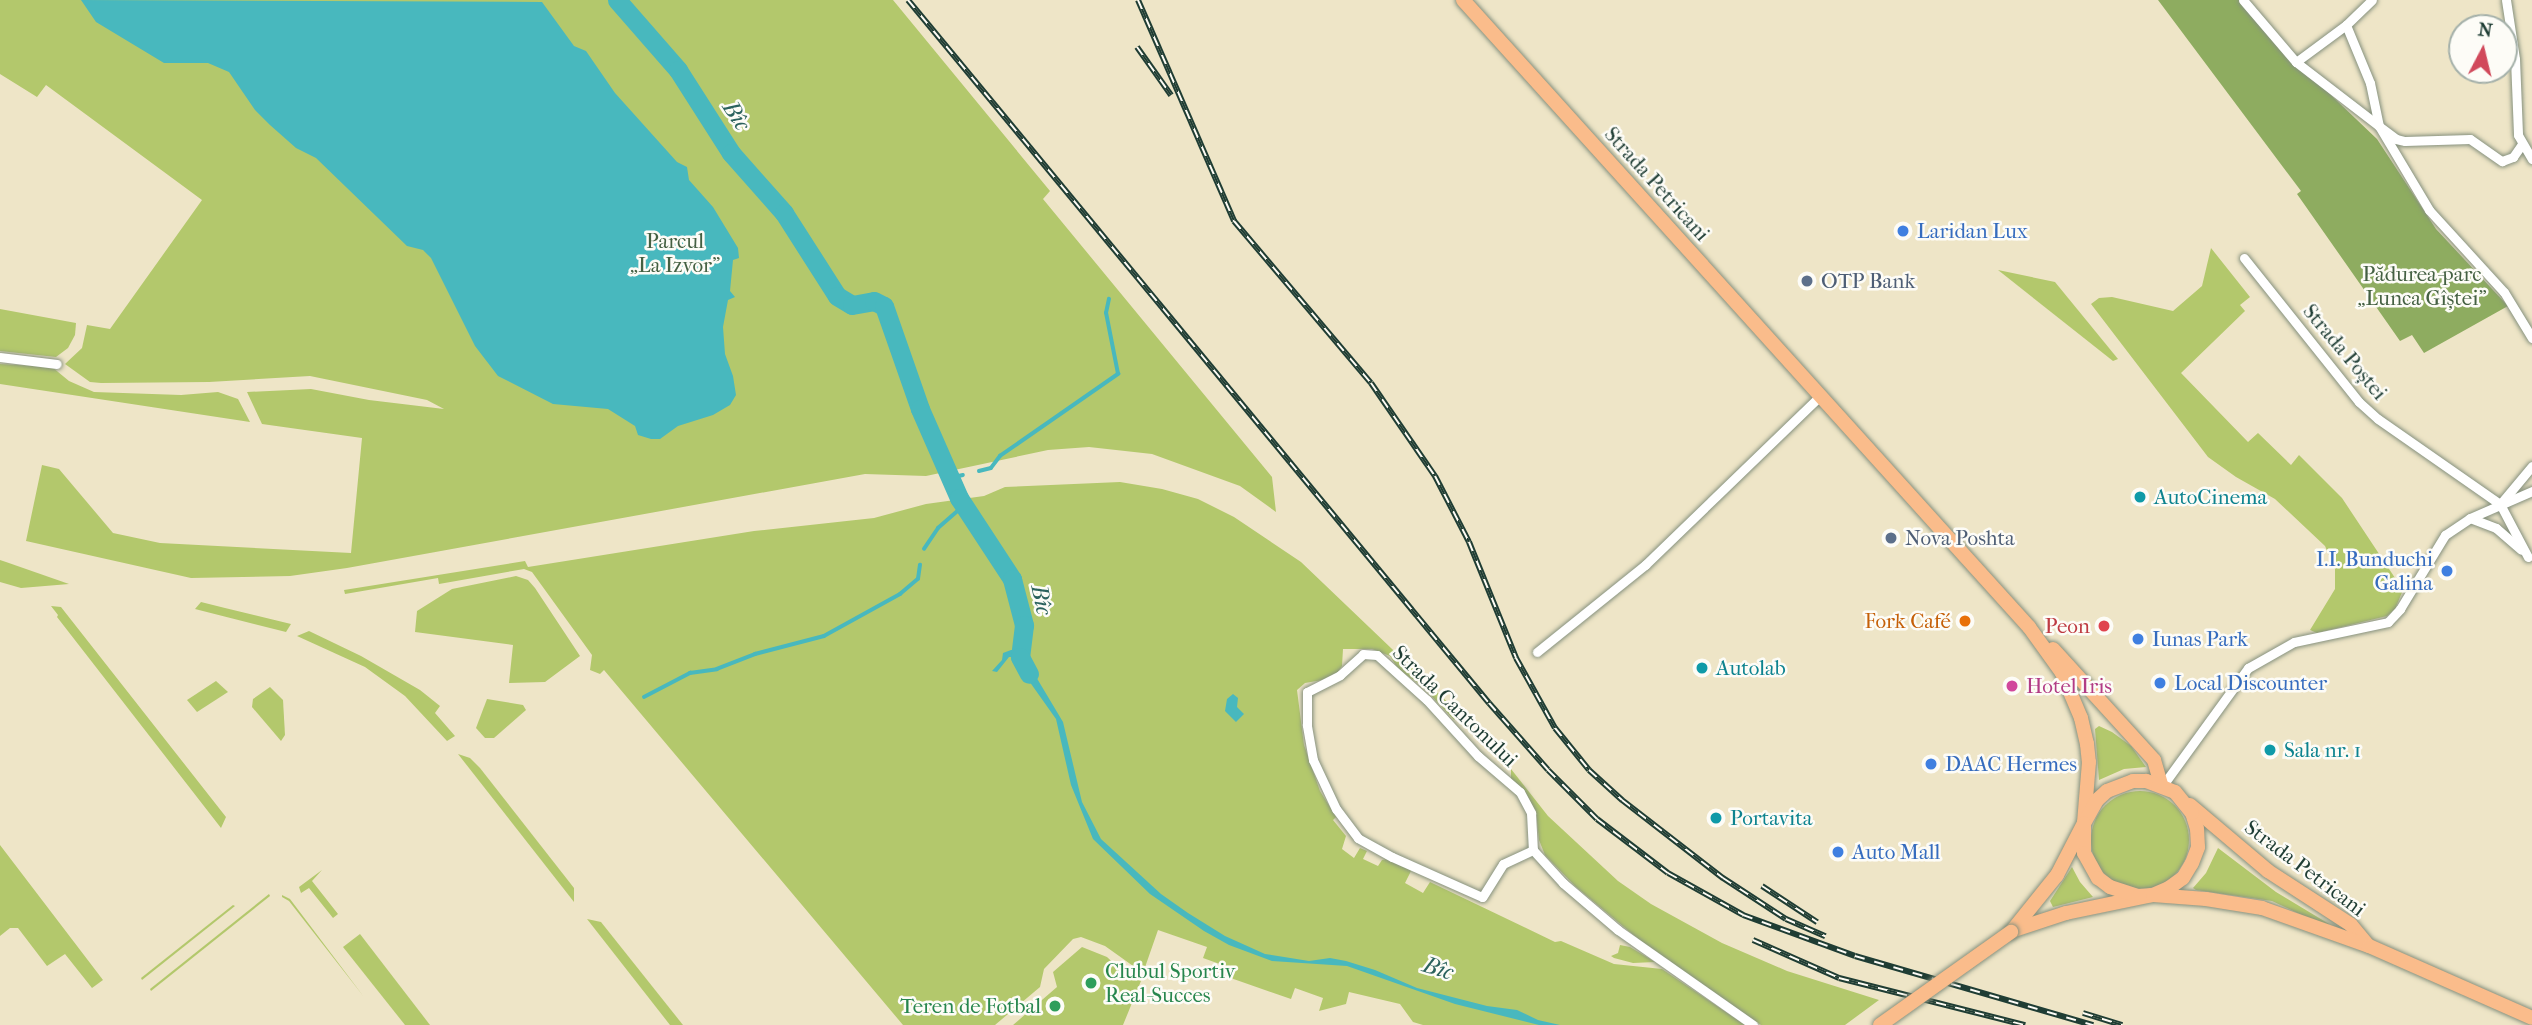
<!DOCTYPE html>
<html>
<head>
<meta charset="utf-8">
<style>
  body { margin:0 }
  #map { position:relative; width:2532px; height:1025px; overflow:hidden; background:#eee5c7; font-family:"IM FELL French Canon",serif }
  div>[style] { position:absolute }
  .green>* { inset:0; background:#b3c86c }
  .round { border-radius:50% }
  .forest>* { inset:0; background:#8eac60 }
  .water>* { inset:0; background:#48b8be }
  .stream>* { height:3.5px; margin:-1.75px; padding:0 1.75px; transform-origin:1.75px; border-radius:1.75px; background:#48b8be }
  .river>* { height:19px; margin:-9.5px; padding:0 9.5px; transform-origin:9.5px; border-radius:9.5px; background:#48b8be }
  .roads { filter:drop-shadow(0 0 2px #86917e) drop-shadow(0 0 2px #86917e) }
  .street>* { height:9px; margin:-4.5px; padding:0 4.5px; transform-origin:4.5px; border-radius:4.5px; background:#fff }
  .primary>* { height:14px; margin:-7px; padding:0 7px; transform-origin:7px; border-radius:7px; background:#fabc8b }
  .rail>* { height:6px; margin-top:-3px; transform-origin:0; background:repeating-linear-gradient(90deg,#fdfcf7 0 10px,#1f3d34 0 20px); box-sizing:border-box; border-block:2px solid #1f3d34 }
  .bridges { filter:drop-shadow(0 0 2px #86917e) drop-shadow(0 0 2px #86917e) }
  .primary-bridge>* { height:14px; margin:-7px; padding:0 7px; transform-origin:7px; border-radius:7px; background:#fabc8b }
  .dots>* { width:19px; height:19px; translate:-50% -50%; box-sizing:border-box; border:4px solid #fdfcf7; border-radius:50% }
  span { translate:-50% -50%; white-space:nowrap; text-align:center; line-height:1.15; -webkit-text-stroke:5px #fdfcf7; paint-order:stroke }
  .street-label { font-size:21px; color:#1f3d34 }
  .shop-label { font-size:21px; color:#366cbe }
  .left { translate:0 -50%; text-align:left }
  .right { translate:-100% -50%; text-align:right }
  .park-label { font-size:21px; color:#446042 }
  .service-label { font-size:21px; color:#4e5e75 }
  .culture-label { font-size:21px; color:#0d838f }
  .food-label { font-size:21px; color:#c56008 }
  .health-label { font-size:21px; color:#be3a42 }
  .hotel-label { font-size:21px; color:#b23c85 }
  .leisure-label { font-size:21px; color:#27864d }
  .water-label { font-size:23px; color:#2b625d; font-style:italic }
  .north { position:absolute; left:2448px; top:14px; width:70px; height:70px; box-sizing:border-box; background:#fdfcf7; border:2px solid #a4b0a9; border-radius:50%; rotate:7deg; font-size:19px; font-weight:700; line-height:28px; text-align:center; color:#1f3d34 }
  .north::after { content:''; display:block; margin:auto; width:24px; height:32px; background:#d1495b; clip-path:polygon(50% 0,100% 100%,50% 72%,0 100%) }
</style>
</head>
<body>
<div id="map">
  <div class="green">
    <div style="clip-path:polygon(0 0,893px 0,1050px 191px,1043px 199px,1272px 477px,1276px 512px,1240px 486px,1152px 454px,1089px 447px,1048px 450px,926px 476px,865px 474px,347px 568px,290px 576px,191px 578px,26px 541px,42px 465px,59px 469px,113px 533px,160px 543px,351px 553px,362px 438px,262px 424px,247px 392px,311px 389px,369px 400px,444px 409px,427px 400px,310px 376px,209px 382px,101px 383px,90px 382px,65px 364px,82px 348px,87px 325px,110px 329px,202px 200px,46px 85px,37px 97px,0 74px)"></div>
    <div style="clip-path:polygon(2211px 248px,2250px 297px,2240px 305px,2245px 311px,2181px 373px,2248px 442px,2258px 433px,2291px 465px,2299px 455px,2342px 498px,2403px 590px,2395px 609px,2387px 616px,2317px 633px,2310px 630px,2335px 589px,2335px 569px,2325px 546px,2275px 499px,2236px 477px,2208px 457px,2091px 304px,2099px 298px,2112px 297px,2173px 311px,2202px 286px)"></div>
    <div style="clip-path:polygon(1998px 270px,2055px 282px,2118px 359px,2113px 361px)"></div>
    <div style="clip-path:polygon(0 309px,76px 323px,75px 335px,68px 348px,56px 357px,0 351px)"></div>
    <div style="clip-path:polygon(0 364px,52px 367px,69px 381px,94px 392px,181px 395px,218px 392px,238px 399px,250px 422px,0 384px)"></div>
    <div style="clip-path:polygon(1120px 482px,1162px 489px,1198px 499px,1234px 517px,1301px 562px,1460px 714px,1454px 720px,1422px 686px,1398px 669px,1390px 656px,1372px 649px,1343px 649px,1342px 666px,1337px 673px,1328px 679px,1305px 683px,1297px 690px,1304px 745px,1320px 791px,1336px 817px,1333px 820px,1346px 836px,1342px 849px,1354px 858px,1360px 848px,1367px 851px,1363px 859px,1378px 866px,1382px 860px,1388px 859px,1412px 869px,1405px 883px,1423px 893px,1430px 882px,1555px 942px,1561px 941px,1614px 964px,1662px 969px,1745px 1025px,1423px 1025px,1413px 1022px,1400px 1004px,1349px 992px,1346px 1004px,1319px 1011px,1323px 998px,1295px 988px,1291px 999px,1225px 976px,1228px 967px,1203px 958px,1207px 947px,1158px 930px,1143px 973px,1105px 946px,1081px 937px,1073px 939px,1044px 969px,1040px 987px,995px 1025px,903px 1025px,604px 670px,600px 674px,590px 670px,592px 655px,532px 572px,524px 569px,439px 584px,438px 578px,345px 594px,344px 590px,525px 561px,528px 567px,754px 531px,874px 518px,926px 504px,984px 496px,1005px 487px)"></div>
    <div style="clip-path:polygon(0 560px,6px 562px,69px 584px,21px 588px,0 582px)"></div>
    <div style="clip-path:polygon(516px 576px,528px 580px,535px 588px,580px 656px,545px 682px,509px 683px,513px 645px,415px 632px,417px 611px,452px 589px)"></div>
    <div style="clip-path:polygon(201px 602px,225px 608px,291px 624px,286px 632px,195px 609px)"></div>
    <div style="clip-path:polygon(51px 606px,61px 607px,226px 817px,221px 828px,57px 617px,58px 615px)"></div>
    <div style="clip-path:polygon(309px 631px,361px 656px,420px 690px,440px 706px,435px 713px,455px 736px,447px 741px,405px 696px,365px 667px,297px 636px)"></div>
    <div style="clip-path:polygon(216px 681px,228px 692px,197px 712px,187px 700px)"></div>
    <div style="clip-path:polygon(270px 687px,283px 700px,285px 735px,281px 741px,252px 707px,253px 699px)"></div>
    <div style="clip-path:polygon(487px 699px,523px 705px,526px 710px,494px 738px,485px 738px,476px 728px)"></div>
    <div style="clip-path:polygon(2099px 726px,2112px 732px,2131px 746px,2146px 767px,2124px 769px,2099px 780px,2095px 729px)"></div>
    <div style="clip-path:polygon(458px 754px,470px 758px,480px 768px,574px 888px,574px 902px)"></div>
    <div style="clip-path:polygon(1511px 769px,1548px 816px,1618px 881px,1651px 904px,1722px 943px,1787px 971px,1879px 1000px,1845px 1025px,1761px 1025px,1649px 948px,1575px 886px,1545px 855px,1539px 840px,1536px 811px,1520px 786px,1511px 780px)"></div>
    <div class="round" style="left:2091px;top:791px;width:98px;height:98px"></div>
    <div style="clip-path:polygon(0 845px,103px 980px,92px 988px,65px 954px,47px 966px,18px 928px,10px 928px,0 936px)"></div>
    <div style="clip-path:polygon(2218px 848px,2276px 892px,2329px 924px,2327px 927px,2272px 901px,2196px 890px,2193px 888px,2206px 873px)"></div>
    <div style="clip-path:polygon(2072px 867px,2080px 882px,2093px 897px,2053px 907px,2050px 901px)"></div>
    <div style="clip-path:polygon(322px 870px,312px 881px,338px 914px,333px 918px,309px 888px,301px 893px,299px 887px)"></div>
    <div style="clip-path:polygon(269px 894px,270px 896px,151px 991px,150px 989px)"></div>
    <div style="clip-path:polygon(282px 895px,290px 899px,364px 997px,289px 901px,282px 897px)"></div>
    <div style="clip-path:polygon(233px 905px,235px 906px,142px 980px,141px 978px)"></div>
    <div style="clip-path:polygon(587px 919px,601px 922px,683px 1025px,670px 1025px)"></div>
    <div style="clip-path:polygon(360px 934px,430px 1025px,405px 1025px,343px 947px)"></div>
    <div style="clip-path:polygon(1620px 945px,1630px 947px,1655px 962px,1633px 963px,1614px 958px,1611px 956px,1618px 953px)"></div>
    <div style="clip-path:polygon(1082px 947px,1107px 957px,1125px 974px,1141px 981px,1123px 1025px,1013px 1025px,1057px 987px,1053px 972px)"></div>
  </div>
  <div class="forest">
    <div style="clip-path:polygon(2158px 0,2243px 0,2292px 58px,2377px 139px,2436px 229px,2508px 306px,2424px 353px,2412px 335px,2400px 341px,2297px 194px,2301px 191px)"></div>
  </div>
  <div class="water">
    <div style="clip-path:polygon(81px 0,542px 2px,574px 46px,586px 51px,615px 93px,677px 162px,687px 167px,689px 180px,713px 207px,738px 248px,739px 258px,733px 260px,730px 291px,735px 297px,728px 300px,723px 327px,725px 354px,733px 376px,736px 395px,730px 405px,713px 415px,678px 426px,660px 439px,651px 439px,638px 435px,635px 426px,608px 409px,553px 404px,498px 376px,475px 346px,431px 258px,423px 250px,407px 246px,316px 158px,296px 148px,270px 125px,255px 110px,229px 72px,208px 63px,164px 63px,96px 22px)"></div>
    <div style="clip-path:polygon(1011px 650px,1020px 650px,1063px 722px,1082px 802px,1101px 839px,1161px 894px,1188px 913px,1225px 936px,1265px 954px,1309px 961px,1330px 958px,1346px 961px,1375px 970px,1417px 988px,1487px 1006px,1517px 1010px,1538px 1020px,1560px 1025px,1539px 1025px,1455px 1004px,1347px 966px,1272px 961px,1229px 945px,1204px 931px,1150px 894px,1093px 839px,1071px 785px,1056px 719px,1017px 664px,1014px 657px,1009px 657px,997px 672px,992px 671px,1002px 660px,1003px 653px)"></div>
    <div style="clip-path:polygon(1233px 694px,1238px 698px,1237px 707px,1244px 714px,1236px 722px,1225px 711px,1227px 699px)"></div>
  </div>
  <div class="stream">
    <div style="left:979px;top:471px;width:12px;rotate:-14deg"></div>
    <div style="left:991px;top:468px;width:15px;rotate:-53deg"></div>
    <div style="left:1000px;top:456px;width:144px;rotate:-34.8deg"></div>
    <div style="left:1118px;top:374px;width:62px;rotate:-101.1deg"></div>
    <div style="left:1106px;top:313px;width:14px;rotate:-78deg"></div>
    <div style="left:949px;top:478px;width:14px;rotate:-12deg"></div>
    <div style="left:924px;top:549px;width:25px;rotate:-56deg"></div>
    <div style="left:938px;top:528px;width:33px;rotate:-41deg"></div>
    <div style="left:644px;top:697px;width:52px;rotate:-27.6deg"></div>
    <div style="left:690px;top:673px;width:27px;rotate:-8deg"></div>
    <div style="left:717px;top:669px;width:41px;rotate:-21.5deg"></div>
    <div style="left:755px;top:654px;width:71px;rotate:-14.6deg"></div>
    <div style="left:824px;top:636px;width:87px;rotate:-28.9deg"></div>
    <div style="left:900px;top:594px;width:23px;rotate:-40deg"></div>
    <div style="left:918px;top:579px;width:14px;rotate:-82deg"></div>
  </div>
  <div class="river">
    <div style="left:617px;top:0;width:93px;rotate:48.9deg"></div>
    <div style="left:678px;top:70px;width:98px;rotate:57.4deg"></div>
    <div style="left:731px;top:153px;width:80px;rotate:48.5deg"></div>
    <div style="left:784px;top:213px;width:98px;rotate:57.4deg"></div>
    <div style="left:837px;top:296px;width:17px;rotate:31deg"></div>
    <div style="left:852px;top:305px;width:22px;rotate:-10deg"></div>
    <div style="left:874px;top:301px;width:11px;rotate:27deg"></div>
    <div style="left:884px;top:306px;width:109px;rotate:70.7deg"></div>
    <div style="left:920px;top:409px;width:97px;rotate:66.3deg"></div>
    <div style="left:959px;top:498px;width:97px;rotate:56.8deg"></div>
    <div style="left:1012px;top:579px;width:48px;rotate:75.4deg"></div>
    <div style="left:1024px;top:625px;width:32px;rotate:97deg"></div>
    <div style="left:1020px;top:657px;width:19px;rotate:62deg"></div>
  </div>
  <div class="roads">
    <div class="street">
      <div style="left:2243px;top:0;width:82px;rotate:49.5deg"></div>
      <div style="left:2296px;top:62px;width:105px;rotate:37.6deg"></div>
      <div style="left:2379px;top:126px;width:98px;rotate:59.2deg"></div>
      <div style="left:2429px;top:210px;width:111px;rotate:47.6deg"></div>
      <div style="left:2504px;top:292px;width:54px;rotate:58.7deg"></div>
      <div style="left:2506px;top:0;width:60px;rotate:81.3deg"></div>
      <div style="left:2515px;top:59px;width:76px;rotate:87.7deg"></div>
      <div style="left:2518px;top:135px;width:28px;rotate:60deg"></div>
      <div style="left:2346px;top:25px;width:63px;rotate:67.5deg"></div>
      <div style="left:2370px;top:83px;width:44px;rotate:78.2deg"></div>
      <div style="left:2379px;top:126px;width:21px;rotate:37deg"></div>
      <div style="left:2396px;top:139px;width:9px;rotate:13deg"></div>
      <div style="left:2405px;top:141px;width:65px;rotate:-1.8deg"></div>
      <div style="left:2470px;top:139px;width:39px;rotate:35deg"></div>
      <div style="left:2502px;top:161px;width:12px;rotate:-20deg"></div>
      <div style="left:2513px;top:157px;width:16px;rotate:-55deg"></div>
      <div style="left:2296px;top:62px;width:62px;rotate:-36.5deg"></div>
      <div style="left:2346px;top:25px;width:36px;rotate:-44deg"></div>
      <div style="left:2244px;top:258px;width:184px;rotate:51.4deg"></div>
      <div style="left:2359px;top:402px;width:25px;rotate:42deg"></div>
      <div style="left:2378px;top:419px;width:149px;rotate:34.9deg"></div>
      <div style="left:2500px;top:504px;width:60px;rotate:62.2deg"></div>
      <div style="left:0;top:357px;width:57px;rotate:7deg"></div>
      <div style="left:2502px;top:502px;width:47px;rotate:-50.2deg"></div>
      <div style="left:2470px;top:518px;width:28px;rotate:21deg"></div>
      <div style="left:2496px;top:528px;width:33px;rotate:41deg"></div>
      <div style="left:1537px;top:652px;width:139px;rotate:-38.9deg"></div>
      <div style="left:1645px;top:565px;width:245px;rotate:-44deg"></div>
      <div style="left:2163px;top:785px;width:145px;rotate:-54deg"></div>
      <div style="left:2248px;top:668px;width:53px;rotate:-29.5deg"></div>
      <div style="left:2294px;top:642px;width:96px;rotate:-12deg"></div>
      <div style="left:2388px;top:622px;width:18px;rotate:-47deg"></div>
      <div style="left:2400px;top:609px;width:87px;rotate:-58.7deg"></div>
      <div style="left:2445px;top:535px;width:30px;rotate:-34deg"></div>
      <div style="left:2470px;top:518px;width:68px;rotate:-23.5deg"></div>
      <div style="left:1533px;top:850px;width:33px;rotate:155deg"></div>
      <div style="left:1503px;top:864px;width:39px;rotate:122deg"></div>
      <div style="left:1482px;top:897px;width:98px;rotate:-156deg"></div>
      <div style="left:1392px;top:857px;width:39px;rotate:-151deg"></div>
      <div style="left:1358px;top:838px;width:36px;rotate:-127deg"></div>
      <div style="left:1336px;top:809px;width:54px;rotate:-115.1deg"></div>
      <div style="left:1313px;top:760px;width:36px;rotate:-100deg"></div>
      <div style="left:1307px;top:725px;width:33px;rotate:-90deg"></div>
      <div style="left:1307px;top:692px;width:37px;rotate:-27deg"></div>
      <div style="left:1340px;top:675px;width:31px;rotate:-42deg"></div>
      <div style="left:1363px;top:654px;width:14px;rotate:4deg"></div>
      <div style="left:1377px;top:655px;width:67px;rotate:42deg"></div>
      <div style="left:1427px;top:700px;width:76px;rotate:47.7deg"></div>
      <div style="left:1478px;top:756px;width:55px;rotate:40.6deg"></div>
      <div style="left:1520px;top:792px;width:24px;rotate:62deg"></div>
      <div style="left:1531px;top:813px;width:37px;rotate:87deg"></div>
      <div style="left:1533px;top:850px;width:45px;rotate:47.7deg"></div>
      <div style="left:1563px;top:883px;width:72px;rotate:40.5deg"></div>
      <div style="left:1618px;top:930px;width:165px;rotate:35.1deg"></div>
    </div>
    <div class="primary">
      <div style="left:1463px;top:0;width:845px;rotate:47.93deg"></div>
      <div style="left:2029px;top:627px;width:57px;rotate:54.3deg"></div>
      <div style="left:2062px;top:673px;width:49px;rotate:67.1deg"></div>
      <div style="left:2081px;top:718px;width:27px;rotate:77deg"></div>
      <div style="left:2087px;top:744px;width:18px;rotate:84deg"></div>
      <div style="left:2089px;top:762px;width:61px;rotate:94.7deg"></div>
      <div style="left:2084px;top:823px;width:59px;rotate:117.4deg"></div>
      <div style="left:2057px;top:875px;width:73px;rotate:128.9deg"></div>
      <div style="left:2053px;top:649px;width:150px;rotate:47.7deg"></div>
      <div style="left:2154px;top:760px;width:25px;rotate:74deg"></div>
      <div style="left:2190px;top:805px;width:102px;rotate:40.2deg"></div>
      <div style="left:2268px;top:871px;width:99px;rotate:33deg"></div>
      <div style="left:2351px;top:925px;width:26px;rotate:50deg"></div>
      <div style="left:2014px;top:930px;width:55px;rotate:-18.1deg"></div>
      <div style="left:2066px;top:913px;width:89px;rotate:-11.7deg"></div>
      <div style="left:2153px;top:895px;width:17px;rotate:-24deg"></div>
      <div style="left:2169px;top:888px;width:17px;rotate:-36deg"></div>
      <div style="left:2183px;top:878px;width:17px;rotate:-59deg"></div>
      <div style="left:2192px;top:863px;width:17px;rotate:-69deg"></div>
      <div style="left:2198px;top:847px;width:18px;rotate:-93deg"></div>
      <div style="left:2197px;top:829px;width:17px;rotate:-107deg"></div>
      <div style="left:2192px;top:813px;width:27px;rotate:-129deg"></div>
      <div style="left:2175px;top:792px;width:31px;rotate:-159deg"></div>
      <div style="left:2146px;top:781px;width:13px;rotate:180deg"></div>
      <div style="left:2133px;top:781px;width:28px;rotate:159deg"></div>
      <div style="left:2107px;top:791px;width:13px;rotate:138deg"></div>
      <div style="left:2097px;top:800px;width:26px;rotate:119deg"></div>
      <div style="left:2084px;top:823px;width:30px;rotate:90deg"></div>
      <div style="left:2084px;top:853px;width:29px;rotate:61deg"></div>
      <div style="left:2098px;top:878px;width:15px;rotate:37deg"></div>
      <div style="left:2110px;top:887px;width:29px;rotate:18deg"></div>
      <div style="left:2138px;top:896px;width:15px;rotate:-4deg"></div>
      <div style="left:2153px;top:895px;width:53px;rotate:4.3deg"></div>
      <div style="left:2206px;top:899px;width:57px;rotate:9.1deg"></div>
      <div style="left:2262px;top:908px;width:114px;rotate:19.6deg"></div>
      <div style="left:2369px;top:946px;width:178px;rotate:23.8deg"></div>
    </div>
  </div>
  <div class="rail">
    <div style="left:908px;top:0;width:912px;rotate:50.43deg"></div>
    <div style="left:1489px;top:703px;width:89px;rotate:48.6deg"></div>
    <div style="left:1548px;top:770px;width:69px;rotate:45deg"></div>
    <div style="left:1597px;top:819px;width:89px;rotate:37.3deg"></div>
    <div style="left:1668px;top:873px;width:86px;rotate:29.2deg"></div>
    <div style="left:1743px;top:915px;width:119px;rotate:20.1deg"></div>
    <div style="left:1855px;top:956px;width:248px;rotate:16.2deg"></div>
    <div style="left:1138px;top:0;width:241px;rotate:66.5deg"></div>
    <div style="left:1234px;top:221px;width:212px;rotate:49.8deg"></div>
    <div style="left:1371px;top:383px;width:113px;rotate:55.5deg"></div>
    <div style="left:1435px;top:476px;width:74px;rotate:62.7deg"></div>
    <div style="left:1469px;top:542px;width:125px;rotate:67.9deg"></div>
    <div style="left:1516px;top:658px;width:80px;rotate:60.9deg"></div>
    <div style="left:1555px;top:728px;width:54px;rotate:51deg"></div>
    <div style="left:1589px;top:770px;width:45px;rotate:42.3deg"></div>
    <div style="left:1622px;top:800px;width:128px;rotate:37.7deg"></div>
    <div style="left:1723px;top:878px;width:75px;rotate:33.1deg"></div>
    <div style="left:1786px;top:919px;width:43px;rotate:23.6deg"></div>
    <div style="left:1137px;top:47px;width:59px;rotate:54.7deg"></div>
    <div style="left:1762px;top:886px;width:66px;rotate:33.2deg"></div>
    <div style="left:1753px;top:940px;width:94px;rotate:23.8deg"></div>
    <div style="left:1839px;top:978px;width:192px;rotate:14.2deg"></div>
    <div style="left:2083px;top:1013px;width:41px;rotate:17.1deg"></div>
  </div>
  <div class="bridges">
    <div class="primary-bridge">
      <div style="left:1880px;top:1025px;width:161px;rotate:-35.4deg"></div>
    </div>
  </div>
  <div class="dots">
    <div style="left:1903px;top:231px;background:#3f7fe0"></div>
    <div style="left:1807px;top:281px;background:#5c6f8a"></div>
    <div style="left:2140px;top:497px;background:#0f9aa8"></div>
    <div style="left:1891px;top:538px;background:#5c6f8a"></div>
    <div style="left:2447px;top:571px;background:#3f7fe0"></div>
    <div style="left:1965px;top:621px;background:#e8710a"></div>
    <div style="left:2104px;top:626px;background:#e0444e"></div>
    <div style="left:2138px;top:639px;background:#3f7fe0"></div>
    <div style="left:1702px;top:668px;background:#0f9aa8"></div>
    <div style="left:2160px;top:683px;background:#3f7fe0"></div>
    <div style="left:2012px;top:686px;background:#d1479c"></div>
    <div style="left:2270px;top:750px;background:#0f9aa8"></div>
    <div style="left:1931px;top:764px;background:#3f7fe0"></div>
    <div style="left:1716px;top:818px;background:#0f9aa8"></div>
    <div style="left:1838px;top:852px;background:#3f7fe0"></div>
    <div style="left:1091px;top:983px;background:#2e9e5b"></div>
    <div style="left:1055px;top:1006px;background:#2e9e5b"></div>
  </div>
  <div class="street-label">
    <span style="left:1657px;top:184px;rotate:48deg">Strada Petricani</span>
    <span style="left:2345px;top:352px;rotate:50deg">Strada Poștei</span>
    <span style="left:1455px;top:706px;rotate:44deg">Strada Cantonului</span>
    <span style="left:2305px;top:868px;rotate:37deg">Strada Petricani</span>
  </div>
  <div class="shop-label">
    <span class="left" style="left:1917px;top:231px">Laridan Lux</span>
    <span class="right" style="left:2433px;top:571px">I.I. Bunduchi<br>Galina</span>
    <span class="left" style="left:2152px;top:639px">Iunas Park</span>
    <span class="left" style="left:2174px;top:683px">Local Discounter</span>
    <span class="left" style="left:1945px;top:764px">DAAC Hermes</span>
    <span class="left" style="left:1852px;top:852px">Auto Mall</span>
  </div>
  <div class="park-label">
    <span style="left:675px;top:253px">Parcul<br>„La Izvor”</span>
    <span style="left:2422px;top:286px">Pădurea-parc<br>„Lunca Gîștei”</span>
  </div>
  <div class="service-label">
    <span class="left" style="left:1821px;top:281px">OTP Bank</span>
    <span class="left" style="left:1905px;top:538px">Nova Poshta</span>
  </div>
  <div class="culture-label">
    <span class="left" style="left:2154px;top:497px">AutoCinema</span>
    <span class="left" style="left:1716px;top:668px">Autolab</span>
    <span class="left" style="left:2284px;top:750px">Sala nr. 1</span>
    <span class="left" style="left:1730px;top:818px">Portavita</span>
  </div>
  <div class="food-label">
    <span class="right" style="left:1951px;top:621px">Fork Café</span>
  </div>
  <div class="health-label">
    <span class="right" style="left:2090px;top:626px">Peon</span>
  </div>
  <div class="hotel-label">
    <span class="left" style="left:2026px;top:686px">Hotel Iris</span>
  </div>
  <div class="leisure-label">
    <span class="left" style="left:1105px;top:983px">Clubul Sportiv<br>Real-Succes</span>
    <span class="right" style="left:1041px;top:1006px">Teren de Fotbal</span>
  </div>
  <div class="water-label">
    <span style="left:736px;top:116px;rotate:57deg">Bîc</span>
    <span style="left:1041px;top:600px;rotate:78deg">Bîc</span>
    <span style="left:1438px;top:969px;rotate:17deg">Bîc</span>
  </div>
  <div class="north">N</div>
</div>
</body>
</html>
